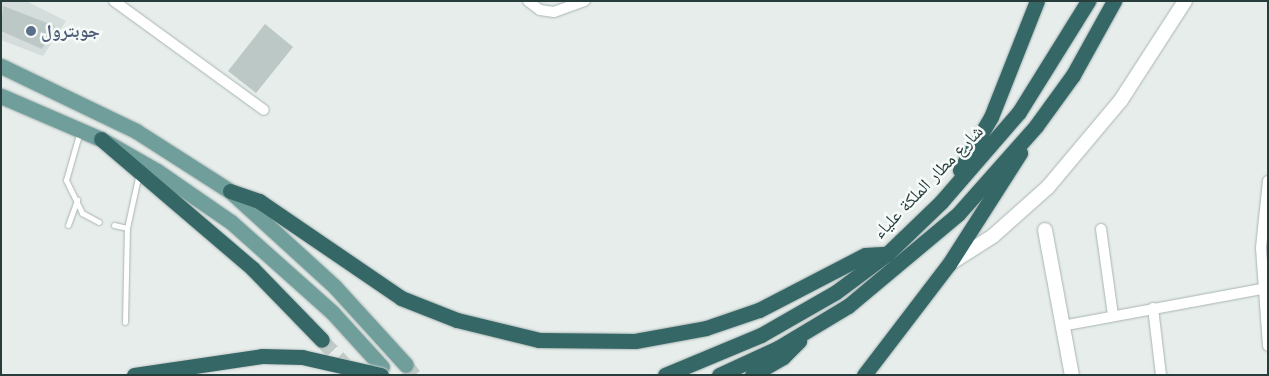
<!DOCTYPE html>
<html>
<head>
<meta charset="utf-8">
<style>
  body { margin:0 }
  #map { position:relative; width:1269px; height:376px; overflow:hidden; background:#e6edeb; font-family:Inter,"Noto Naskh Arabic",sans-serif }
  div>[style] { position:absolute }
  .built>* { inset:0; background:#d4dddb }
  .building>* { inset:0; background:#bbc8c5 }
  .primary-tunnel>* { height:15px; margin-top:-7.5px; transform-origin:0; background:repeating-linear-gradient(90deg,#c0cac8 0 15px,transparent 0 23px) }
  .highway-tunnel>* { height:15px; margin-top:-7.5px; transform-origin:0; background:repeating-linear-gradient(90deg,#c0cac8 0 15px,transparent 0 23px) }
  .roads { filter:drop-shadow(0 0 1px #a9b5b3) drop-shadow(0 0 1px #a9b5b3) }
  .lane>* { height:5px; margin:-2.5px; padding:0 2.5px; transform-origin:2.5px; border-radius:2.5px; background:#fff }
  .street>* { height:10px; margin:-5px; padding:0 5px; transform-origin:5px; border-radius:5px; background:#fff }
  .secondary>* { height:14px; margin:-7px; padding:0 7px; transform-origin:7px; border-radius:7px; background:#fff }
  .primary>* { height:15px; margin:-7.5px; padding:0 7.5px; transform-origin:7.5px; border-radius:7.5px; background:#6f9e9b }
  .highway>* { height:15px; margin:-7.5px; padding:0 7.5px; transform-origin:7.5px; border-radius:7.5px; background:#356766 }
  .bridges { filter:drop-shadow(0 0 1px #c2c9c8) drop-shadow(0 0 1px #c2c9c8) }
  .highway-bridge>* { height:15px; margin:-7.5px; padding:0 7.5px; transform-origin:7.5px; border-radius:7.5px; background:#356766 }
  .dots>* { width:14px; height:14px; translate:-50% -50%; box-sizing:border-box; border:2px solid #f6faf9; border-radius:50% }
  span { translate:-50% -50%; white-space:nowrap; text-align:center; line-height:1.15; -webkit-text-stroke:5px #f6faf9; paint-order:stroke }
  .service-label { font-size:18px; color:#4e5e75; font-weight:700 }
  .left { translate:0 -50%; text-align:left }
  .street-label { font-size:18px; color:#263d3c }
  .frame { position:absolute; inset:0; border:2px solid #263d3c; pointer-events:none }
</style>
</head>
<body>
<div id="map">
  <div class="built">
    <div style="clip-path:polygon(1px 1px,26px 1px,66px 21px,43px 56px,1px 40px)"></div>
  </div>
  <div class="building">
    <div style="clip-path:polygon(3px 6px,55px 26px,42px 49px,1px 31px)"></div>
    <div style="clip-path:polygon(265px 24px,293px 47px,256px 93px,228px 71px)"></div>
  </div>
  <div class="primary-tunnel">
    <div style="left:406px;top:365px;width:13px;rotate:51deg"></div>
  </div>
  <div class="highway-tunnel">
    <div style="left:322px;top:340px;width:42px;rotate:46.9deg"></div>
  </div>
  <div class="roads">
    <div class="lane">
      <div style="left:80px;top:131px;width:51px;rotate:105.9deg"></div>
      <div style="left:66px;top:180px;width:37px;rotate:64deg"></div>
      <div style="left:82px;top:213px;width:19px;rotate:28deg"></div>
      <div style="left:68px;top:225px;width:27px;rotate:-70deg"></div>
      <div style="left:114px;top:225px;width:13px;rotate:13deg"></div>
      <div style="left:125px;top:322px;width:94px;rotate:-88.8deg"></div>
      <div style="left:127px;top:228px;width:56px;rotate:-77.7deg"></div>
    </div>
    <div class="street">
      <div style="left:114px;top:1px;width:185px;rotate:36deg"></div>
      <div style="left:528px;top:1px;width:15px;rotate:37deg"></div>
      <div style="left:540px;top:10px;width:14px;rotate:8deg"></div>
      <div style="left:554px;top:12px;width:33px;rotate:-20deg"></div>
      <div style="left:1268px;top:181px;width:67px;rotate:96deg"></div>
      <div style="left:1261px;top:248px;width:98px;rotate:85.9deg"></div>
      <div style="left:1101px;top:229px;width:88px;rotate:82.1deg"></div>
      <div style="left:1153px;top:308px;width:67px;rotate:83.2deg"></div>
      <div style="left:1062px;top:326px;width:209px;rotate:-10.5deg"></div>
    </div>
    <div class="secondary">
      <div style="left:1045px;top:230px;width:147px;rotate:79.5deg"></div>
      <div style="left:949px;top:264px;width:52px;rotate:-32.5deg"></div>
      <div style="left:993px;top:236px;width:74px;rotate:-41.7deg"></div>
      <div style="left:1048px;top:187px;width:114px;rotate:-50deg"></div>
      <div style="left:1121px;top:100px;width:118px;rotate:-57.1deg"></div>
    </div>
    <div class="primary">
      <div style="left:1px;top:66px;width:150px;rotate:25.7deg"></div>
      <div style="left:136px;top:131px;width:112px;rotate:32.6deg"></div>
      <div style="left:230px;top:191px;width:142px;rotate:42.4deg"></div>
      <div style="left:335px;top:287px;width:105px;rotate:47.7deg"></div>
      <div style="left:1px;top:96px;width:109px;rotate:23.3deg"></div>
      <div style="left:101px;top:139px;width:64px;rotate:29.7deg"></div>
      <div style="left:157px;top:171px;width:90px;rotate:34.6deg"></div>
      <div style="left:231px;top:222px;width:135px;rotate:41.7deg"></div>
      <div style="left:332px;top:312px;width:74px;rotate:47.7deg"></div>
    </div>
    <div class="highway">
      <div style="left:101px;top:139px;width:199px;rotate:40.5deg"></div>
      <div style="left:252px;top:268px;width:100px;rotate:45.8deg"></div>
      <div style="left:960px;top:170px;width:61px;rotate:-59.7deg"></div>
      <div style="left:991px;top:117px;width:125px;rotate:-68.4deg"></div>
      <div style="left:230px;top:191px;width:31px;rotate:19deg"></div>
      <div style="left:259px;top:201px;width:172px;rotate:34.3deg"></div>
      <div style="left:401px;top:298px;width:60px;rotate:21.4deg"></div>
      <div style="left:457px;top:320px;width:84px;rotate:13.7deg"></div>
      <div style="left:539px;top:340px;width:96px;rotate:0.6deg"></div>
      <div style="left:635px;top:341px;width:72px;rotate:-10.4deg"></div>
      <div style="left:706px;top:328px;width:56px;rotate:-18.8deg"></div>
      <div style="left:759px;top:310px;width:119px;rotate:-27.4deg"></div>
      <div style="left:865px;top:255px;width:22px;rotate:-3deg"></div>
      <div style="left:665px;top:375px;width:104px;rotate:-22.6deg"></div>
      <div style="left:761px;top:335px;width:86px;rotate:-29.8deg"></div>
      <div style="left:836px;top:292px;width:64px;rotate:-36.7deg"></div>
      <div style="left:887px;top:254px;width:75px;rotate:-43.9deg"></div>
      <div style="left:941px;top:202px;width:119px;rotate:-49.1deg"></div>
      <div style="left:1019px;top:112px;width:131px;rotate:-58.1deg"></div>
      <div style="left:719px;top:375px;width:65px;rotate:-24.6deg"></div>
      <div style="left:778px;top:348px;width:82px;rotate:-31deg"></div>
      <div style="left:848px;top:306px;width:143px;rotate:-39.9deg"></div>
      <div style="left:958px;top:214px;width:118px;rotate:-48.4deg"></div>
      <div style="left:1036px;top:126px;width:63px;rotate:-54deg"></div>
      <div style="left:1073px;top:75px;width:85px;rotate:-61deg"></div>
      <div style="left:752px;top:375px;width:36px;rotate:-30deg"></div>
      <div style="left:783px;top:357px;width:23px;rotate:-45deg"></div>
      <div style="left:864px;top:375px;width:140px;rotate:-52.6deg"></div>
      <div style="left:949px;top:264px;width:132px;rotate:-57.4deg"></div>
    </div>
  </div>
  <div class="bridges">
    <div class="highway-bridge">
      <div style="left:134px;top:375px;width:129px;rotate:-8.4deg"></div>
      <div style="left:262px;top:356px;width:40px;rotate:1.4deg"></div>
      <div style="left:302px;top:357px;width:81px;rotate:12.8deg"></div>
    </div>
  </div>
  <div class="dots">
    <div style="left:31px;top:31px;background:#5c6f8a"></div>
  </div>
  <div class="service-label">
    <span class="left" style="left:41px;top:31px">جوبترول</span>
  </div>
  <div class="street-label">
    <span style="left:928px;top:182px;rotate:-46deg">شارع مطار الملكة علياء</span>
  </div>
  <div class="frame"></div>
</div>
</body>
</html>
